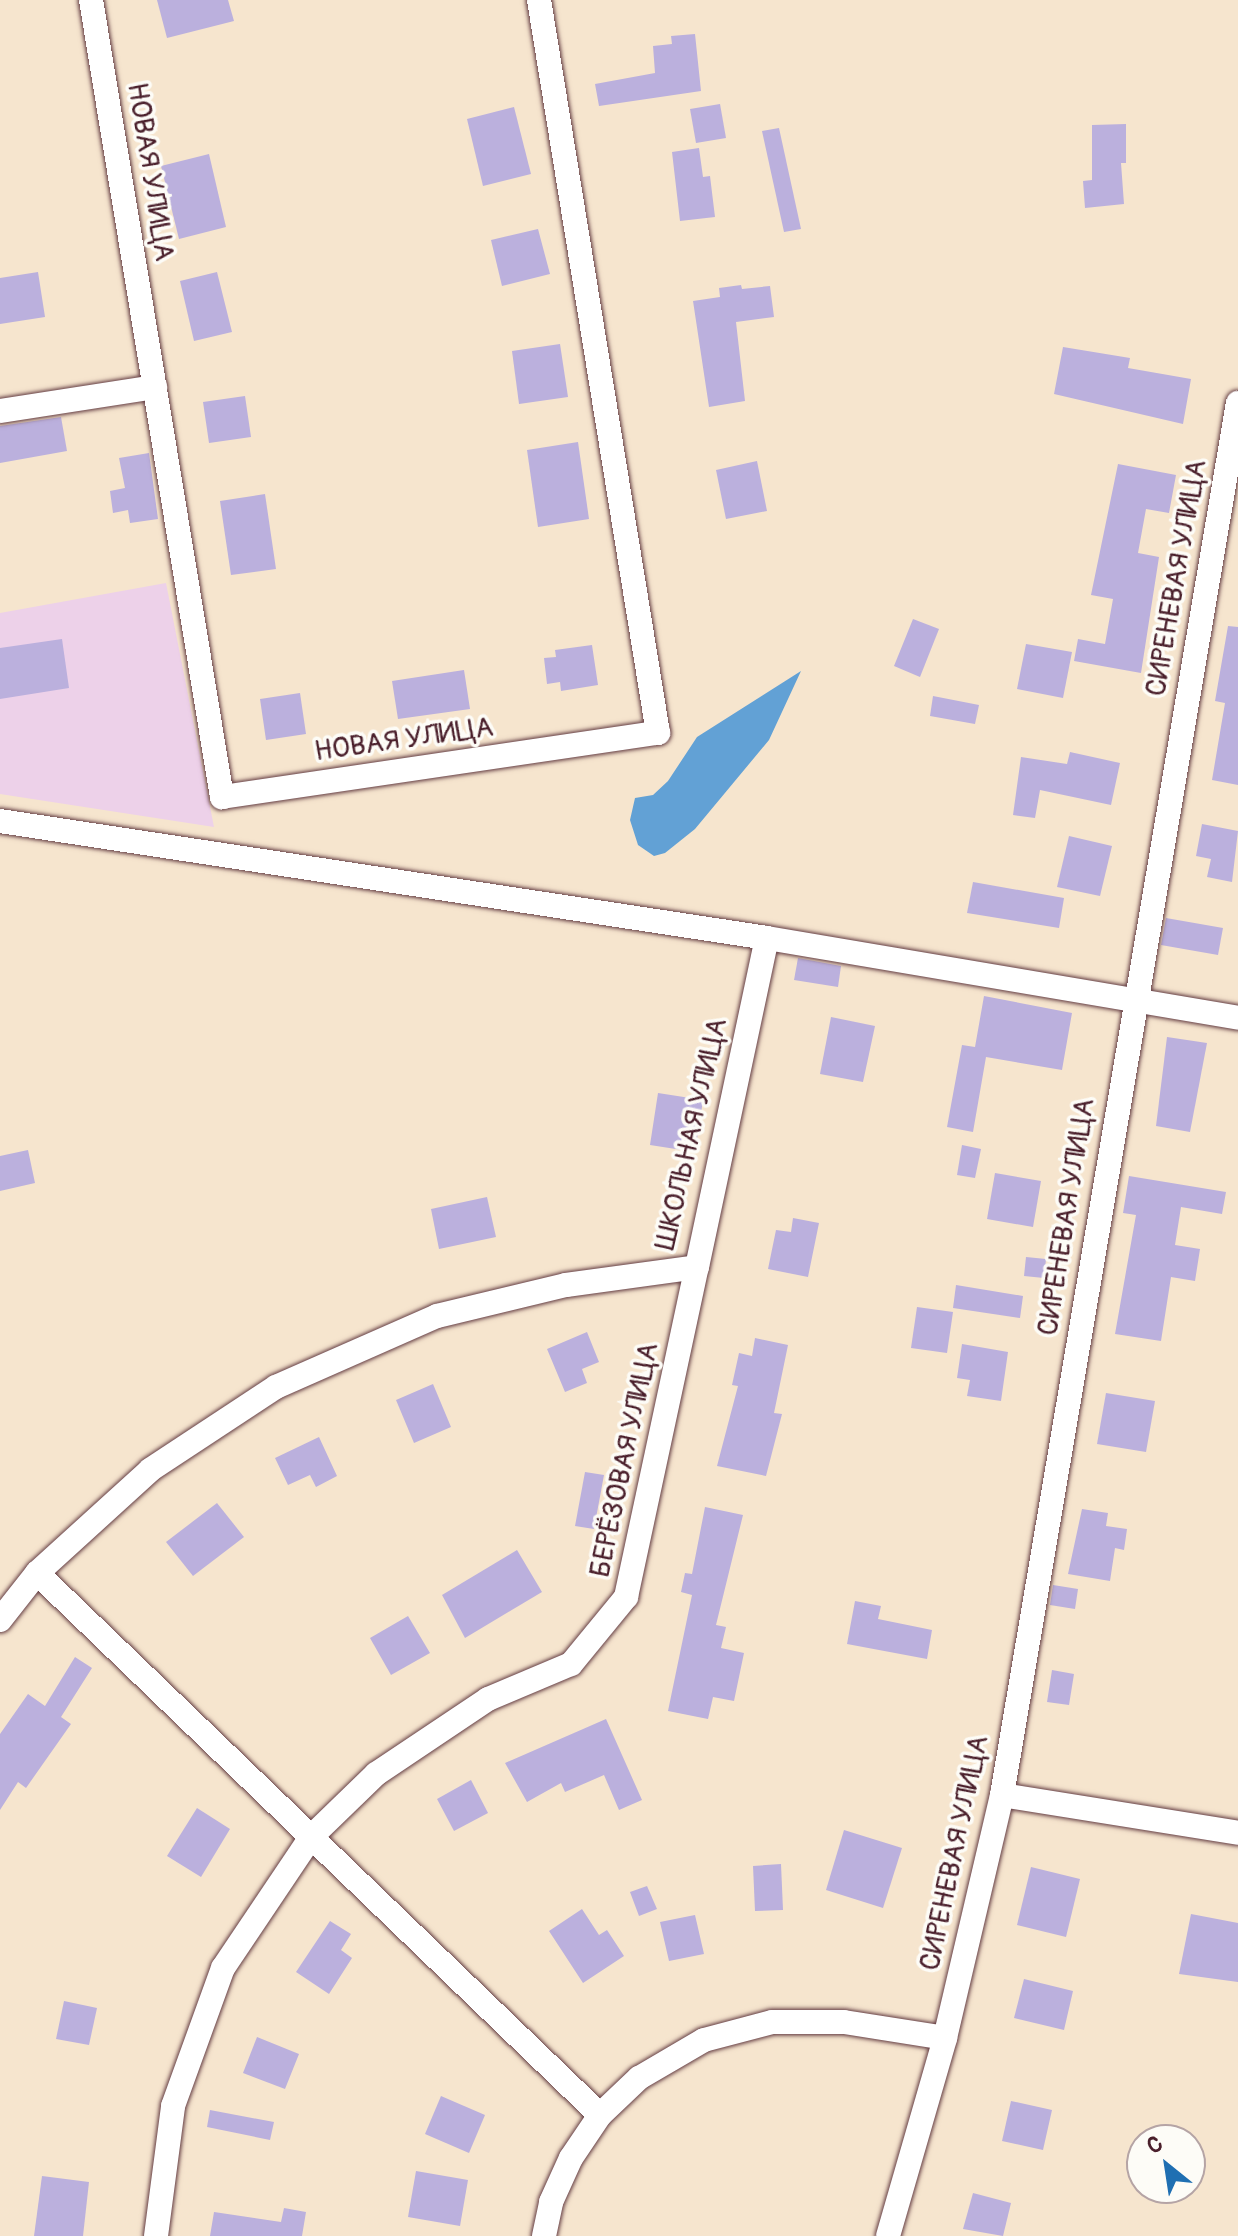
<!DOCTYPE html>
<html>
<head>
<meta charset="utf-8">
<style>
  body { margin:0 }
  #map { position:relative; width:1238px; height:2236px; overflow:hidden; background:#f6e5ce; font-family:Pangolin,sans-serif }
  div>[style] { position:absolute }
  .built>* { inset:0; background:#edd1e9 }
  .water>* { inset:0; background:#62a1d5 }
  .building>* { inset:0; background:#bbb0dd }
  .roads { filter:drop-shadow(0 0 2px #643d43) drop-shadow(0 0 2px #643d43) }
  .minor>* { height:24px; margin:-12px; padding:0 12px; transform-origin:12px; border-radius:12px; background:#fff }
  span { translate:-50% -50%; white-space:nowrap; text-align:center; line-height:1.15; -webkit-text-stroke:7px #fdfcf7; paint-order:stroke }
  .street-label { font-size:28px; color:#4a1f2b }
  .north { position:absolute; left:1126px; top:2124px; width:80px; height:80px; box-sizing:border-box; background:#fdfcf7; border:2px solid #b5a4a5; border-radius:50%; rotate:330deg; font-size:22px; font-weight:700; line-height:32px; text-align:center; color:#4a1f2b }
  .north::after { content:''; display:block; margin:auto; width:28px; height:36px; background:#1f6fb2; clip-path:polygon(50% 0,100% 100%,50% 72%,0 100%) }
</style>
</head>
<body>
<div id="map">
  <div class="built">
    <div style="clip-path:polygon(166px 583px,214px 827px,0 794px,0 613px)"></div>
  </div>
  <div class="water">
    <div style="clip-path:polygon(801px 671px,769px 740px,695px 829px,665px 853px,654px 856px,638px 845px,630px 820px,635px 798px,653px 795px,668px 781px,697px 737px)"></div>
  </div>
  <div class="building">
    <div style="clip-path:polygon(157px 0,228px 0,234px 21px,167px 38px)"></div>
    <div style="clip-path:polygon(695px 34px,701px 91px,599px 106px,595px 84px,655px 73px,653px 46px,672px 44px,671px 36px)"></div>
    <div style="clip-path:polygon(720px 104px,726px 138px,696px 143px,690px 109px)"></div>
    <div style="clip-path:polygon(514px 107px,531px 174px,483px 186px,467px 119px)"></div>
    <div style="clip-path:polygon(1126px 124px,1126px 163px,1121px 163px,1124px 204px,1085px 208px,1083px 181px,1092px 180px,1092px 125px)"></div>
    <div style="clip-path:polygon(779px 128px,801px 229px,784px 232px,762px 131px)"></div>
    <div style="clip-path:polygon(699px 148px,703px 177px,710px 176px,715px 217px,680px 221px,672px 152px)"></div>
    <div style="clip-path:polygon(209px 154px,226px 227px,179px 239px,161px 166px)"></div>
    <div style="clip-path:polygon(538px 229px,550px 274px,502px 286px,491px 240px)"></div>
    <div style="clip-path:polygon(38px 272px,45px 317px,0 324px,0 278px)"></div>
    <div style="clip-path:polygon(217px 272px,232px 332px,194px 341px,180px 281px)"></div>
    <div style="clip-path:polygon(741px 285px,742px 289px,770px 286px,774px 317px,736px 322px,745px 401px,709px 407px,693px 301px,720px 297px,719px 288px)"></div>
    <div style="clip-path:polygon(560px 344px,568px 397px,519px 404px,512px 351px)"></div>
    <div style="clip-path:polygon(1063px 347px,1130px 358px,1128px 368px,1191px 379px,1183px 424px,1054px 394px)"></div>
    <div style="clip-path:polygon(245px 396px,251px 437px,209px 443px,203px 402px)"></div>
    <div style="clip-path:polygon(61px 417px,67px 451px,0 463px,0 426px)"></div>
    <div style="clip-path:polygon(578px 442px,589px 519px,538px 527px,527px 450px)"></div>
    <div style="clip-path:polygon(149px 453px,158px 519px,130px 523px,128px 510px,113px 513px,110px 491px,125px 488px,119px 458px)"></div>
    <div style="clip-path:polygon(757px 461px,767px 511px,726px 519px,716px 470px)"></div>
    <div style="clip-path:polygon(1118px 464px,1176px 475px,1169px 513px,1146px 509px,1138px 553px,1159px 557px,1141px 673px,1074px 661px,1078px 639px,1105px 644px,1113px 599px,1091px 595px)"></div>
    <div style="clip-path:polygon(265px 494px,276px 569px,231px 575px,220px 501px)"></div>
    <div style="clip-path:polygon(913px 619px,939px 629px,920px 677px,894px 666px)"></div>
    <div style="clip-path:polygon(1228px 626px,1238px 627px,1238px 785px,1212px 780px,1225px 703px,1215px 701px)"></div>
    <div style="clip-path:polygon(62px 639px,69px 688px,0 699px,0 648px)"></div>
    <div style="clip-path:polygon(1026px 644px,1072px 652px,1063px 698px,1017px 689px)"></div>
    <div style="clip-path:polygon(592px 645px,598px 685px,561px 691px,560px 682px,547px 684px,544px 658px,556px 657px,555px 650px)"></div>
    <div style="clip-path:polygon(464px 670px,470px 709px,398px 719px,392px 681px)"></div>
    <div style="clip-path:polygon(300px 693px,306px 734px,266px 740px,260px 699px)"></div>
    <div style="clip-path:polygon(933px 696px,979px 705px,975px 724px,930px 716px)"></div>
    <div style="clip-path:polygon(1070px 752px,1120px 763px,1111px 805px,1040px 790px,1035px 818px,1013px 815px,1021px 757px,1067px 764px)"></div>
    <div style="clip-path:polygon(1202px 824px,1238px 831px,1232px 882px,1207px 877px,1211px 859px,1196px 856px)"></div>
    <div style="clip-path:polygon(1069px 836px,1112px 846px,1100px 896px,1057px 887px)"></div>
    <div style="clip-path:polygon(973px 882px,1064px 898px,1059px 928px,967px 913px)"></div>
    <div style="clip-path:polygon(1166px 918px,1223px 928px,1218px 955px,1161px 945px)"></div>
    <div style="clip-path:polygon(798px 958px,841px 966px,838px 987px,794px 980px)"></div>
    <div style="clip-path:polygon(984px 996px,1072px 1013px,1062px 1070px,986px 1057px,973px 1132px,947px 1127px,962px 1045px,975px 1047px)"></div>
    <div style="clip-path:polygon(831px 1017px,875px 1026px,863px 1082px,820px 1074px)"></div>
    <div style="clip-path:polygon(1167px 1037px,1207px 1043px,1190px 1132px,1156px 1126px)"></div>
    <div style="clip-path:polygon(658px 1093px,703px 1100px,695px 1152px,650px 1145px)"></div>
    <div style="clip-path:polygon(962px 1145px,981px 1149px,975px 1178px,957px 1175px)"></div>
    <div style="clip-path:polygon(28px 1150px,35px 1183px,0 1191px,0 1156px)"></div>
    <div style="clip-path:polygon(995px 1173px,1041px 1181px,1033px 1227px,987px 1219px)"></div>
    <div style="clip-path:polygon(1129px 1176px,1226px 1192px,1222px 1214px,1181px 1207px,1175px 1245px,1200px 1249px,1195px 1281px,1171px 1277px,1161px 1341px,1115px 1334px,1136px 1215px,1123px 1213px)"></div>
    <div style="clip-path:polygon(487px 1197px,496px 1237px,439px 1249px,431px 1209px)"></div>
    <div style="clip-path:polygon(793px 1218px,819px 1223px,808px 1277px,768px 1269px,776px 1230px,791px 1232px)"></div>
    <div style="clip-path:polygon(1026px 1257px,1046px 1259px,1044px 1278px,1024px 1276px)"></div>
    <div style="clip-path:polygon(956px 1285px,1023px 1296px,1020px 1318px,953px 1308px)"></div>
    <div style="clip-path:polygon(917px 1307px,953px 1312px,947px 1353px,911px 1348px)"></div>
    <div style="clip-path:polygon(587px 1332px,599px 1362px,582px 1369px,587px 1383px,565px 1392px,547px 1349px)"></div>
    <div style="clip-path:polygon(755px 1338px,788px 1345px,774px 1413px,782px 1414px,766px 1476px,717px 1466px,738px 1386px,732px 1385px,739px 1353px,752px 1356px)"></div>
    <div style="clip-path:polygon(962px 1344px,1008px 1352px,1001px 1401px,967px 1396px,970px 1380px,957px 1378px)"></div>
    <div style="clip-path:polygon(433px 1384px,451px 1427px,414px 1443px,396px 1400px)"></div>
    <div style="clip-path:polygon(1106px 1393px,1155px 1401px,1146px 1452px,1097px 1444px)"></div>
    <div style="clip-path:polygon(319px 1437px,337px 1476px,316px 1487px,310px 1475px,288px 1485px,275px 1458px)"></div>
    <div style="clip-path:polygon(585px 1472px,604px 1475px,594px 1529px,575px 1526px)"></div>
    <div style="clip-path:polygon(217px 1503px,244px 1537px,193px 1576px,166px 1542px)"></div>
    <div style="clip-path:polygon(705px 1507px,743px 1515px,716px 1625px,726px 1627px,721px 1648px,744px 1653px,734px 1701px,713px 1697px,708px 1719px,668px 1711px,692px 1595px,681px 1592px,685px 1573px,692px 1574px)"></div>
    <div style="clip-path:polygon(1082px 1509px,1108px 1513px,1106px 1526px,1127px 1529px,1124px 1550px,1115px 1548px,1110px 1581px,1068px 1574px)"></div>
    <div style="clip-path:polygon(517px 1550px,542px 1592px,465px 1638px,442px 1595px)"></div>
    <div style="clip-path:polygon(1053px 1585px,1078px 1589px,1075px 1609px,1050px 1605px)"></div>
    <div style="clip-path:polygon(855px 1601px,881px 1606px,878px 1619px,932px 1630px,927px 1659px,847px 1644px)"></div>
    <div style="clip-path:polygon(408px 1616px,430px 1653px,391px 1675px,370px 1638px)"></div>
    <div style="clip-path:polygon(75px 1657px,92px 1668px,61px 1717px,71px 1724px,26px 1788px,18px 1782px,0 1810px,0 1734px,28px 1694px,45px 1706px)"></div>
    <div style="clip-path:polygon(1052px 1670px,1074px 1674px,1069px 1705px,1047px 1702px)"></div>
    <div style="clip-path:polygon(606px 1719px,642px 1800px,619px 1810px,604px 1775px,565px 1792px,561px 1783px,527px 1802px,505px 1763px)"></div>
    <div style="clip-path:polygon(471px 1780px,488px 1813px,454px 1831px,437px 1799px)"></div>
    <div style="clip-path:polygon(197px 1808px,230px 1829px,201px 1877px,167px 1856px)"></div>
    <div style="clip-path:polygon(844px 1830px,902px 1848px,883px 1908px,826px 1890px)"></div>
    <div style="clip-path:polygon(781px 1864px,783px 1910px,755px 1911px,753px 1866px)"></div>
    <div style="clip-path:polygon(1031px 1867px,1080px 1879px,1066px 1937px,1017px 1925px)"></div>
    <div style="clip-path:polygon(647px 1886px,657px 1909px,639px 1916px,630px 1892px)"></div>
    <div style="clip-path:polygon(582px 1909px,599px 1935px,607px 1930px,624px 1956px,583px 1983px,549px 1931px)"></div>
    <div style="clip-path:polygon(1191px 1914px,1238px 1923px,1238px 1982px,1179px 1974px)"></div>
    <div style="clip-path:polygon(695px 1915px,704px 1954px,669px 1961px,660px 1922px)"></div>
    <div style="clip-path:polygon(330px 1921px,351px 1934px,341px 1950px,352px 1958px,329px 1994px,296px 1972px)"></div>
    <div style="clip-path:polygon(1024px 1979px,1073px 1991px,1064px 2030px,1014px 2018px)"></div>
    <div style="clip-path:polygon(64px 2001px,97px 2008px,89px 2045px,56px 2039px)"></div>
    <div style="clip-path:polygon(257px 2037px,299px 2054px,285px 2089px,243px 2073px)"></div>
    <div style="clip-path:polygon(441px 2096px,485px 2115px,469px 2153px,425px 2134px)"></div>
    <div style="clip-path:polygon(1011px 2101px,1052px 2110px,1043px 2150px,1002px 2141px)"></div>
    <div style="clip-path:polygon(210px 2110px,274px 2122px,270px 2140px,207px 2127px)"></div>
    <div style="clip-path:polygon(416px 2171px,468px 2180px,460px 2226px,408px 2217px)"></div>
    <div style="clip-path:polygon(42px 2176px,89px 2182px,83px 2236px,34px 2236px)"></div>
    <div style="clip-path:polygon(973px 2193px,1011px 2203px,1003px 2236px,963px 2229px)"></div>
    <div style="clip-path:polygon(284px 2208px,306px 2212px,302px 2236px,210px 2236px,214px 2212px,281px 2222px)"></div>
  </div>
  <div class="roads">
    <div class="minor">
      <div style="left:91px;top:0;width:808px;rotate:80.67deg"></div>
      <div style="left:222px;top:797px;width:441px;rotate:-8.4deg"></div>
      <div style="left:658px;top:733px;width:743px;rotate:-99.22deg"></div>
      <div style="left:0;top:411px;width:157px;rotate:-8.8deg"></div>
      <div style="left:0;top:821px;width:776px;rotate:8.67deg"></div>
      <div style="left:767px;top:938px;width:478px;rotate:9.6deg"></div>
      <div style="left:37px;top:1573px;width:781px;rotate:43.91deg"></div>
      <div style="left:0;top:1620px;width:60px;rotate:-51.8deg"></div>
      <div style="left:37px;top:1573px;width:153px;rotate:-42.3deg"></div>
      <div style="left:150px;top:1470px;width:151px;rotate:-33.4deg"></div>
      <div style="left:276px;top:1387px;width:176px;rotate:-23.8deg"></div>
      <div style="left:437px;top:1316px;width:133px;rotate:-13.5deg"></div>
      <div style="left:566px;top:1285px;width:132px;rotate:-7.8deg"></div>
      <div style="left:697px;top:1267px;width:336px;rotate:-78deg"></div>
      <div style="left:1002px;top:1795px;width:239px;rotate:9.1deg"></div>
      <div style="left:156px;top:2236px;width:131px;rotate:-82.5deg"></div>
      <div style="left:173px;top:2106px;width:147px;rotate:-70.1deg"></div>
      <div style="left:223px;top:1968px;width:158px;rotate:-56.1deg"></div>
      <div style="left:311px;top:1837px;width:91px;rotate:-44.1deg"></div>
      <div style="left:376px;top:1774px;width:135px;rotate:-33.8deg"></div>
      <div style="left:488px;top:1699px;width:90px;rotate:-22.9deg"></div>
      <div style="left:571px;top:1664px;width:87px;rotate:-50.6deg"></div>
      <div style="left:626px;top:1597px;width:338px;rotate:-77.9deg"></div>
      <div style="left:544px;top:2236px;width:35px;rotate:-78deg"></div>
      <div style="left:551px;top:2202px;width:48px;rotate:-65.6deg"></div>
      <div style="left:571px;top:2158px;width:52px;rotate:-56deg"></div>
      <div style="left:600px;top:2115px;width:54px;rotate:-43.5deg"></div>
      <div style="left:639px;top:2078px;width:75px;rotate:-30.3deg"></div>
      <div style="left:704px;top:2040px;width:70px;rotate:-14.8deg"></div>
      <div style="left:772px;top:2022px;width:72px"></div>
      <div style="left:844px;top:2022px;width:102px;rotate:9deg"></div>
      <div style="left:888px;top:2236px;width:206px;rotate:-73.9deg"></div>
      <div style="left:945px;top:2038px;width:250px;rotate:-76.8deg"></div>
      <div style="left:1002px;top:1795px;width:1412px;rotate:-80.38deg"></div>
    </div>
  </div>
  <div class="street-label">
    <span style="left:150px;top:172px;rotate:81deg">НОВАЯ УЛИЦА</span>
    <span style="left:1177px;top:578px;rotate:-80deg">СИРЕНЕВАЯ УЛИЦА</span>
    <span style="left:404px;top:740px;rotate:-8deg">НОВАЯ УЛИЦА</span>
    <span style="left:692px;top:1134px;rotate:-77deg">ШКОЛЬНАЯ УЛИЦА</span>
    <span style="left:1067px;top:1217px;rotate:-81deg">СИРЕНЕВАЯ УЛИЦА</span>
    <span style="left:625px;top:1460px;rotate:-78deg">БЕРЁЗОВАЯ УЛИЦА</span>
    <span style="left:955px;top:1853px;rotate:-78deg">СИРЕНЕВАЯ УЛИЦА</span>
  </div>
  <div class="north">С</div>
</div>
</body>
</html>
